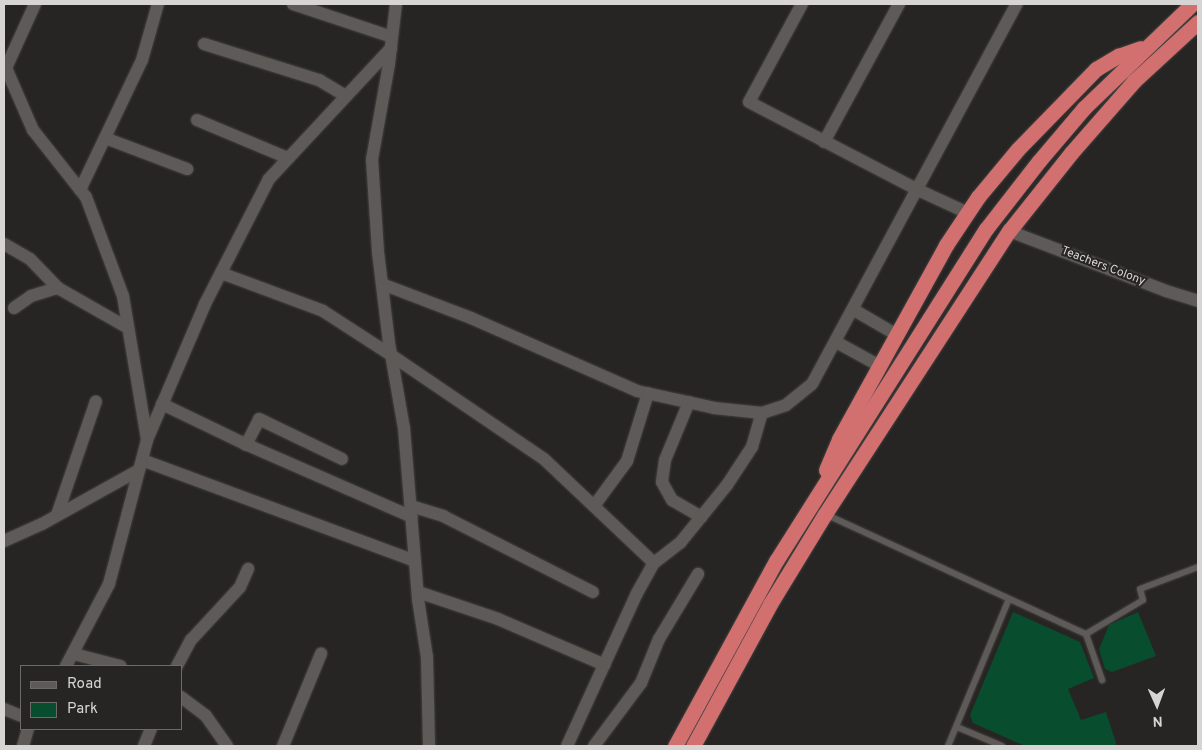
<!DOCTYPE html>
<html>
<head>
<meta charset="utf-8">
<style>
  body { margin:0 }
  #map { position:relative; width:1202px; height:750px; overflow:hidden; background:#272523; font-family:Overpass,sans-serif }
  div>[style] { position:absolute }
  .green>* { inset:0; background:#084d2e }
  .roads { filter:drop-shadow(0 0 1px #434240) drop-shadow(0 0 1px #434240) }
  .lane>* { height:6px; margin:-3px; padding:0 3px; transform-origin:3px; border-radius:3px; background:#5d5a58 }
  .street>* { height:12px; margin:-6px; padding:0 6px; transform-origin:6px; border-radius:6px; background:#5d5a58 }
  .highway>* { height:15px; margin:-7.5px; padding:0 7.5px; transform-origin:7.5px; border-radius:7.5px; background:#d26f6f }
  span { translate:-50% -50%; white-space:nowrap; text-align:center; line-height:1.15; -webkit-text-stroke:4px #272523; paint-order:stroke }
  .street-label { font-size:12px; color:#d6d5d4 }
  .frame { position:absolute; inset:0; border:5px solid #d6d5d4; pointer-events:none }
  .legend { position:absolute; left:20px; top:665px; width:162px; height:65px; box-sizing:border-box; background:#272523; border:1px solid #6d6b6a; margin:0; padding:6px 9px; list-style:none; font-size:15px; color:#d6d5d4 }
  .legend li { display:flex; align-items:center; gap:10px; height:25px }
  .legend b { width:25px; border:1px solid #6d6b6a }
  .north { position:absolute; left:1132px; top:680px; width:50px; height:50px; -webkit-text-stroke:4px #272523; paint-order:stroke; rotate:178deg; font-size:14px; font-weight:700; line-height:20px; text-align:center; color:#d6d5d4 }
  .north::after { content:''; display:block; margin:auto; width:18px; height:22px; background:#d6d5d4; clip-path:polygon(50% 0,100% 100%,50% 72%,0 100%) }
</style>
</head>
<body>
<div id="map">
  <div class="green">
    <div style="clip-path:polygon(1013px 612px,1080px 642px,1094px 678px,1068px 689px,1081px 720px,1106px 712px,1117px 746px,1025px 746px,973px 723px,970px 715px)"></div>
    <div style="clip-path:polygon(1138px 612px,1156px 656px,1112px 672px,1105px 669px,1099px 649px,1109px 625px)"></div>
  </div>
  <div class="roads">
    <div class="lane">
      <div style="left:825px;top:514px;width:287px;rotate:24.7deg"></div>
      <div style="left:1086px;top:634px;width:66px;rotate:-30.8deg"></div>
      <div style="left:1143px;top:600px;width:11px;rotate:-105deg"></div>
      <div style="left:1140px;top:589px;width:62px;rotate:-20.8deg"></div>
      <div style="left:1086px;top:634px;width:49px;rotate:70.8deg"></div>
      <div style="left:957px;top:727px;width:49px;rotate:22.9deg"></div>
      <div style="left:948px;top:746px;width:159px;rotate:-67.5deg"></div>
    </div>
    <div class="street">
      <div style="left:293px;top:4px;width:104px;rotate:18.4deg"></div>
      <div style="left:396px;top:4px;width:60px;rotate:96.7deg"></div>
      <div style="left:389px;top:64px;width:97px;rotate:100.1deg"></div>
      <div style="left:372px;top:159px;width:93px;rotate:86.3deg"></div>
      <div style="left:378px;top:252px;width:92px;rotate:83.1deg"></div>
      <div style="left:389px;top:343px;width:86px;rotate:80deg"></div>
      <div style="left:404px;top:428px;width:172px;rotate:85.3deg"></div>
      <div style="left:418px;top:599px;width:59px;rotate:81.2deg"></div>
      <div style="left:427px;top:657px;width:89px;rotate:88.7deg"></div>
      <div style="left:802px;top:4px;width:111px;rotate:118.4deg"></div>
      <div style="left:749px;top:102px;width:191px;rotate:27.5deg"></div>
      <div style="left:918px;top:190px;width:55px;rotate:24.7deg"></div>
      <div style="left:204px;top:44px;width:121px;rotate:17.4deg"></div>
      <div style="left:319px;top:80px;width:31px;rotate:31deg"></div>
      <div style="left:4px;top:67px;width:2px;rotate:27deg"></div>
      <div style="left:6px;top:68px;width:68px;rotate:66.5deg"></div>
      <div style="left:33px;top:130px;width:85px;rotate:51.7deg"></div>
      <div style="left:86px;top:197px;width:106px;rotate:69.5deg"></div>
      <div style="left:123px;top:296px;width:146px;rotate:80.5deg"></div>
      <div style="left:6px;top:68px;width:70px;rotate:-65.6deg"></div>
      <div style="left:197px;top:120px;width:99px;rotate:22.7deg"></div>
      <div style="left:105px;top:138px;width:88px;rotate:20.7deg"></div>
      <div style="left:824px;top:142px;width:157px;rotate:-61.5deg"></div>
      <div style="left:80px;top:190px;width:144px;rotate:-64.5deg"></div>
      <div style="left:142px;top:60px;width:58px;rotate:-74.1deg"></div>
      <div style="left:1009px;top:231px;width:168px;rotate:20.9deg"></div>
      <div style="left:1166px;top:291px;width:34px;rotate:17deg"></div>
      <div style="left:4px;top:244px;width:30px;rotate:30deg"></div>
      <div style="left:30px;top:259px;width:40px;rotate:46deg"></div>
      <div style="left:221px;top:273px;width:109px;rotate:20.4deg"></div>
      <div style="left:323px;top:311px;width:81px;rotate:32.9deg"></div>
      <div style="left:391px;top:355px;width:185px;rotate:34.2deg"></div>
      <div style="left:544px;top:459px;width:151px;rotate:43.4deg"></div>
      <div style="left:382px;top:284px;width:95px;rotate:20.9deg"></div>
      <div style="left:471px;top:318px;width:181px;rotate:23.7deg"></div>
      <div style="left:637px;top:391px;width:79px;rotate:12.4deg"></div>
      <div style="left:714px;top:408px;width:48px;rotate:5.9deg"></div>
      <div style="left:762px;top:413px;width:25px;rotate:-18deg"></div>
      <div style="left:786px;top:405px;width:33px;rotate:-39deg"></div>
      <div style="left:812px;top:384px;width:432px;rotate:-61.7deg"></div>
      <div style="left:14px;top:308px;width:21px;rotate:-35deg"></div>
      <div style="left:31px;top:296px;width:28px;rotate:-17deg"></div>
      <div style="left:58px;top:288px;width:81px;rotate:29.7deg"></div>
      <div style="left:854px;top:310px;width:50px;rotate:30.2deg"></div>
      <div style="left:836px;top:342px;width:50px;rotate:28.6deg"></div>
      <div style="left:689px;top:402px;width:63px;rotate:112.5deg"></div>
      <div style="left:665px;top:460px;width:22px;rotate:98deg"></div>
      <div style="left:662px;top:482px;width:21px;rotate:61deg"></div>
      <div style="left:672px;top:500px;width:34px;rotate:30deg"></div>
      <div style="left:162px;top:404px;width:90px;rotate:25.7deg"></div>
      <div style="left:243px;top:443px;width:184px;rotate:23.6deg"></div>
      <div style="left:246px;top:445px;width:29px;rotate:-63deg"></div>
      <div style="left:259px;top:419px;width:92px;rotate:25.7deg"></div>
      <div style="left:142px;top:460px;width:291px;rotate:20.3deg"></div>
      <div style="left:411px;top:506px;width:34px;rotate:17deg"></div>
      <div style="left:443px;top:516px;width:168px;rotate:26.9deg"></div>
      <div style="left:594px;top:506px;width:56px;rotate:-53.7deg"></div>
      <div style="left:627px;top:461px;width:71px;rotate:-72.8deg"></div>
      <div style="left:57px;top:515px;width:120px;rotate:-71.1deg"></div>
      <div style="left:4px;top:541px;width:42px;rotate:-24.1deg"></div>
      <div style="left:42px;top:524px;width:111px;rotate:-29.1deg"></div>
      <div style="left:418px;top:592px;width:84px;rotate:18.6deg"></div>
      <div style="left:498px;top:619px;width:116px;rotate:23.3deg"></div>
      <div style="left:74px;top:654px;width:48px;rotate:14.6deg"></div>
      <div style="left:66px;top:666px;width:93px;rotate:-62.3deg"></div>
      <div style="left:109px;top:584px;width:149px;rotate:-75.2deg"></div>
      <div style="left:147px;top:440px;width:148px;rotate:-66.9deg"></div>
      <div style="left:205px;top:304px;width:140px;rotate:-62.9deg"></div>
      <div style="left:269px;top:179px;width:179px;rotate:-47deg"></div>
      <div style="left:177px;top:666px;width:30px;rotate:-62deg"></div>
      <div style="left:191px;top:640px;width:72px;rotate:-47.2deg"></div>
      <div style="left:240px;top:587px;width:20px;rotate:-66deg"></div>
      <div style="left:181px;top:697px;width:31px;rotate:37deg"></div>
      <div style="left:206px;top:716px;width:37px;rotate:55deg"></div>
      <div style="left:4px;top:709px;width:18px;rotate:22deg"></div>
      <div style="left:23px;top:746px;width:18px;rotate:-74deg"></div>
      <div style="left:144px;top:746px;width:18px;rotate:-68deg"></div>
      <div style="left:283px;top:746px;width:100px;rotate:-67.6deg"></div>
      <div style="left:567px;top:746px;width:166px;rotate:-65.4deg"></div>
      <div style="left:636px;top:595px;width:37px;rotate:-61deg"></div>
      <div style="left:654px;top:563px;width:33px;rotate:-38deg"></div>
      <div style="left:680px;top:543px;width:75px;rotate:-51deg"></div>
      <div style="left:727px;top:485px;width:45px;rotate:-56.7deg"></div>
      <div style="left:752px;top:447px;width:35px;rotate:-74deg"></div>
      <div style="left:594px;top:746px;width:79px;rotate:-53.3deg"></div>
      <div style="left:641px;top:683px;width:48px;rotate:-67.8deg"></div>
      <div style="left:659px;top:639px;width:76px;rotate:-59deg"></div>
    </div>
    <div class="highway">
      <div style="left:826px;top:470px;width:34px;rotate:-67deg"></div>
      <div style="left:839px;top:439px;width:222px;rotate:-61.1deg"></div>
      <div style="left:946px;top:245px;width:58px;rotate:-56.3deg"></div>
      <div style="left:978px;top:197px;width:62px;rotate:-50.2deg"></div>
      <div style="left:1018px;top:149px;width:112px;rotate:-45.7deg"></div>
      <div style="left:1096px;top:69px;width:26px;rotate:-31deg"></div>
      <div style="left:1118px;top:56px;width:24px;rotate:-19deg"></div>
      <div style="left:675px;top:746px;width:211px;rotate:-61.4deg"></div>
      <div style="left:776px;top:561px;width:393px;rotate:-57.7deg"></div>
      <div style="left:986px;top:229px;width:86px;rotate:-52.1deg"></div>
      <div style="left:1039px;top:161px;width:70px;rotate:-49.7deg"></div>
      <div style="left:1084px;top:108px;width:150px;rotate:-43.9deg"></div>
      <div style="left:693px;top:746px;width:162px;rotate:-61.5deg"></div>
      <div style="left:770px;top:604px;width:105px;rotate:-58.6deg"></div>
      <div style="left:825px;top:514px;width:338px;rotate:-57deg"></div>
      <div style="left:1009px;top:231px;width:100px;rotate:-51.5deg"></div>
      <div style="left:1071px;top:153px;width:96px;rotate:-48.8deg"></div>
      <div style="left:1134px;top:81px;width:87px;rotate:-42.7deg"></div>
    </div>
  </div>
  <div class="street-label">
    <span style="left:1103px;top:267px;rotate:21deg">Teachers Colony</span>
  </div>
  <div class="frame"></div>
  <ul class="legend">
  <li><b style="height:6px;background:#5d5a58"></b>Road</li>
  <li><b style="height:14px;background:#084d2e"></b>Park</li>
  </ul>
  <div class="north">N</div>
</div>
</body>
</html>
